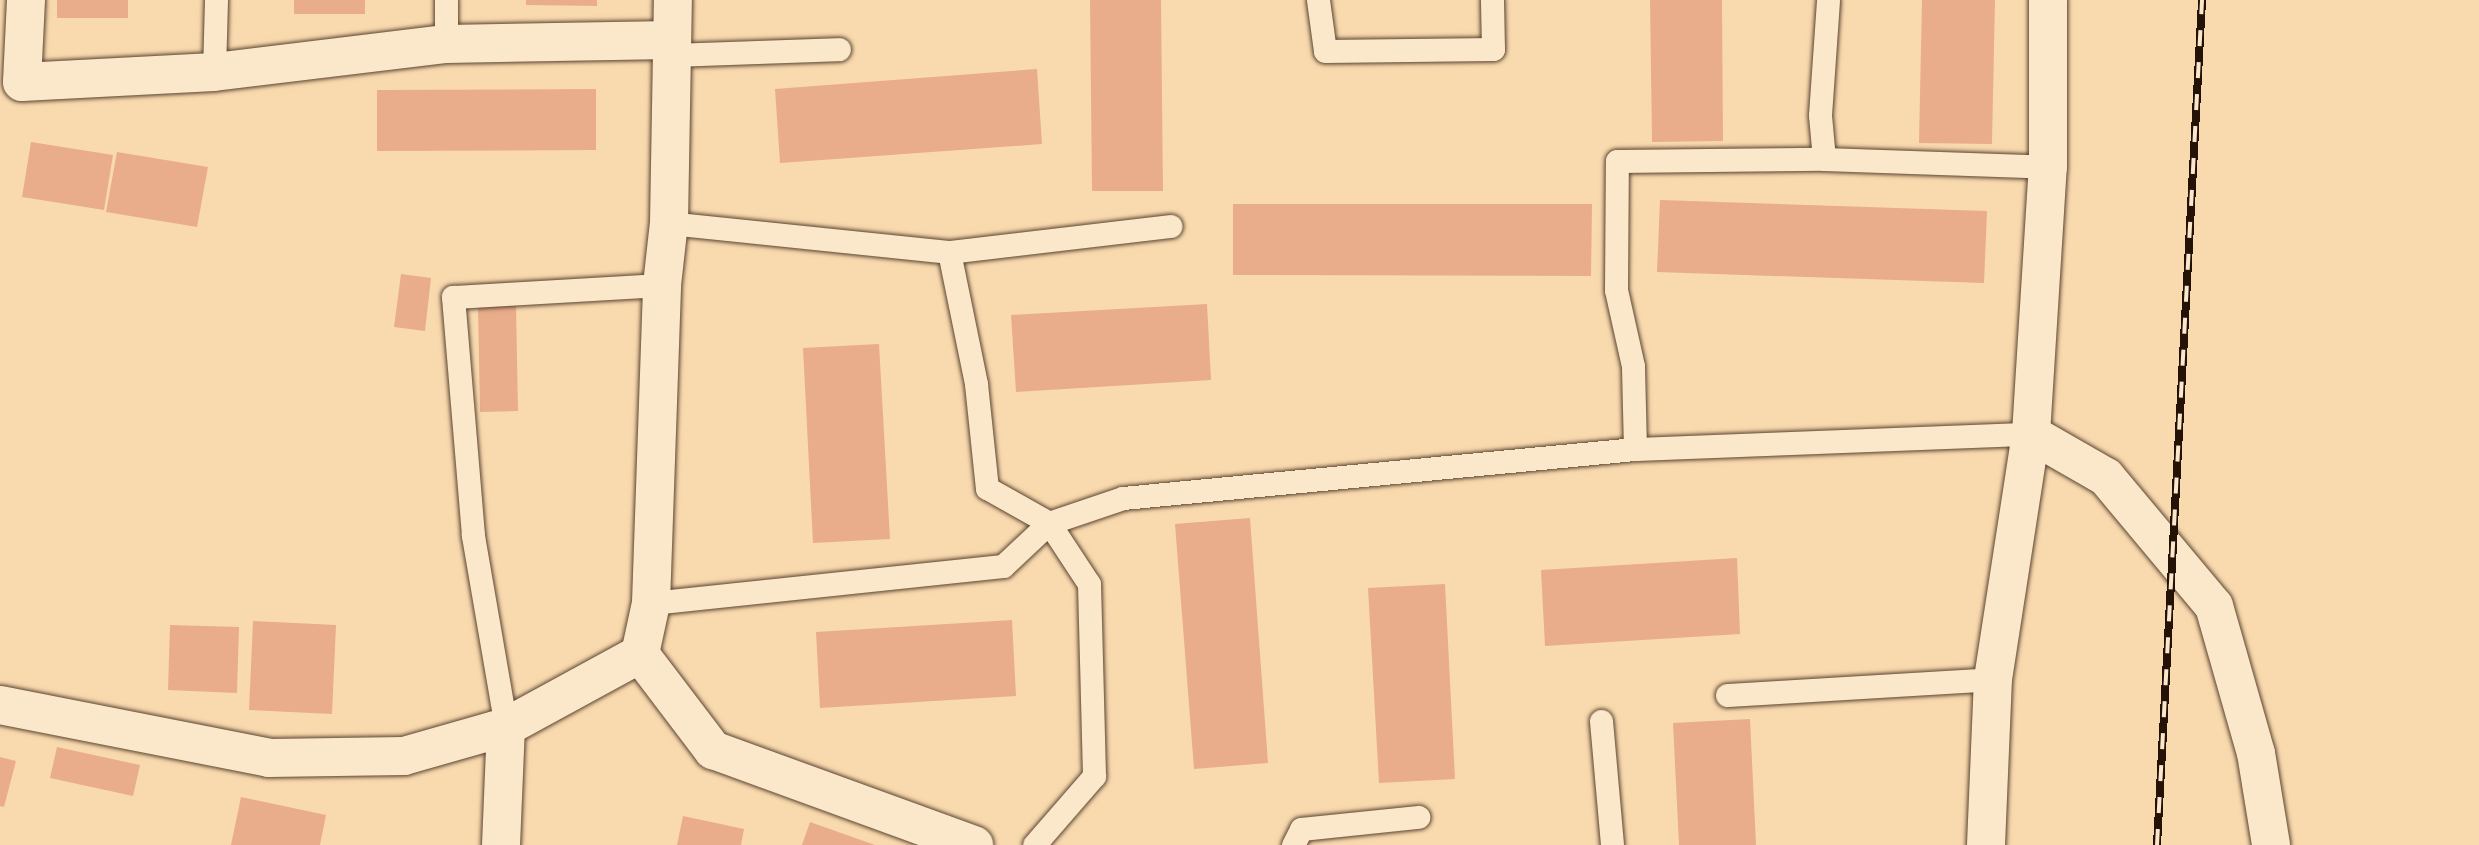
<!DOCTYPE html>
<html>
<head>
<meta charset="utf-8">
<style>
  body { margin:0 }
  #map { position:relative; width:2479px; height:845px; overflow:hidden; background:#f9daae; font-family:"Gentium Book Plus",serif }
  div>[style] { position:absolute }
  .building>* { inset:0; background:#e9ad8b }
  .roads { filter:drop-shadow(0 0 2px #5a4431) drop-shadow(0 0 2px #5a4431) }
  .lane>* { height:23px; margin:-11.5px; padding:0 11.5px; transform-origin:11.5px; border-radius:11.5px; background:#fbe7ca }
  .street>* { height:38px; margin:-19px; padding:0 19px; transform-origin:19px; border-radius:19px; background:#fbe7ca }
  .rail>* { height:8px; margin-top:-4px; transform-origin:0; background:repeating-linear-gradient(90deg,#fbe7ca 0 16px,#251207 0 32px); box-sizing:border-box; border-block:2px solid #251207 }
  span { translate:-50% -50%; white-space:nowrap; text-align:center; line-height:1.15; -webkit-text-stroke:7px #fbe7ca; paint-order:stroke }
</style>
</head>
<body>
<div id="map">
  <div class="building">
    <div style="clip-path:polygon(57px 0,128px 0,128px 18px,57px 18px)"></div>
    <div style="clip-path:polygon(294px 0,365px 0,365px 14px,294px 14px)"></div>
    <div style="clip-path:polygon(526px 0,597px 0,597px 6px,526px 5px)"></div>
    <div style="clip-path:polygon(1090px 0,1161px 0,1163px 191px,1092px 191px)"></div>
    <div style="clip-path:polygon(1650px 0,1722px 0,1723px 141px,1652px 142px)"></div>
    <div style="clip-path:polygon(1922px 0,1995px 0,1992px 144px,1919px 143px)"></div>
    <div style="clip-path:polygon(1037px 69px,1042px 144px,780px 163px,775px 89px)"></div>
    <div style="clip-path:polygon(596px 89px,596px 150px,377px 151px,377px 90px)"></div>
    <div style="clip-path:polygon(31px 142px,113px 155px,104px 210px,22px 197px)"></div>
    <div style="clip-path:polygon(117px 152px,208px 167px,197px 227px,106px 212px)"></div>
    <div style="clip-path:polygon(1660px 200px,1987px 211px,1984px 283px,1657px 272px)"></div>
    <div style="clip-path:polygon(1233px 204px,1592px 204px,1591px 276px,1233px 275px)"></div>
    <div style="clip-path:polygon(401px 274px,431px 278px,425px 331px,394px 327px)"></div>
    <div style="clip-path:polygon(1207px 304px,1211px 380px,1016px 392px,1011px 315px)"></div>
    <div style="clip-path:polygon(516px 306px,518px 411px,480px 412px,478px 307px)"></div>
    <div style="clip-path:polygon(879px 344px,890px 539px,813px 543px,803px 348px)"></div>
    <div style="clip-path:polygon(1250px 518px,1268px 763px,1194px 769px,1175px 524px)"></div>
    <div style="clip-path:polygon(1737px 558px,1740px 634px,1545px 646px,1541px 570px)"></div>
    <div style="clip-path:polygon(1445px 584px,1455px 779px,1379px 783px,1368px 588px)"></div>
    <div style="clip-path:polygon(1012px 620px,1016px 696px,820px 708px,816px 632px)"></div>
    <div style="clip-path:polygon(253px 621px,336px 625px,332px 714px,249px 710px)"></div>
    <div style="clip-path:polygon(170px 625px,239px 627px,237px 693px,168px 690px)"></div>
    <div style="clip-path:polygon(1750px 719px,1756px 845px,1679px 845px,1673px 723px)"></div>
    <div style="clip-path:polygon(57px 747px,140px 765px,133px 796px,50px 778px)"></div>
    <div style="clip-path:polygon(0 757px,16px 761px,4px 807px,0 806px)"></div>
    <div style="clip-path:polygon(241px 797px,326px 815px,320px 845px,231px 845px)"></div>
    <div style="clip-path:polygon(683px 816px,744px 829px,741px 845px,677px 845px)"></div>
    <div style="clip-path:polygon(810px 822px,875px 845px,802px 845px)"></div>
  </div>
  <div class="roads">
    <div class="lane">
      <div style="left:446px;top:0;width:44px;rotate:90deg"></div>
      <div style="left:1318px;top:0;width:51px;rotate:82.2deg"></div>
      <div style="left:1325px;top:51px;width:168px;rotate:-0.7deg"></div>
      <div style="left:1493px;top:49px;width:49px;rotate:-91.2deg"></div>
      <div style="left:669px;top:55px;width:170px;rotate:-2deg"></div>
      <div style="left:214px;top:72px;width:72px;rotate:-88.4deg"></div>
      <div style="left:1824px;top:159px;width:44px;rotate:-95.2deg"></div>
      <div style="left:1820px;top:115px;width:115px;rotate:-86deg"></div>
      <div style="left:669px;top:223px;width:281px;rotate:5.9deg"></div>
      <div style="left:949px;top:252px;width:135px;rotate:78.4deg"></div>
      <div style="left:976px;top:384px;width:105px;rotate:84deg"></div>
      <div style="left:987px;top:488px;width:71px;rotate:29.4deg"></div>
      <div style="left:1049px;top:523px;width:78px;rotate:-18.7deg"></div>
      <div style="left:1123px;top:498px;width:514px;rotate:-5.47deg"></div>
      <div style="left:1635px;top:449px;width:396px;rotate:-2.2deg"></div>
      <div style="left:949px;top:252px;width:223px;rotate:-6.7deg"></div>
      <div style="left:1635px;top:449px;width:83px;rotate:-91.4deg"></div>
      <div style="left:1633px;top:366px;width:78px;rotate:-102.6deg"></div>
      <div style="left:1616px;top:290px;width:129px;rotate:-89.6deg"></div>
      <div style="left:1617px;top:161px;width:207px;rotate:-0.6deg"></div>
      <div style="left:1824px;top:159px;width:224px;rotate:2deg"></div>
      <div style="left:651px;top:603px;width:354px;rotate:-6deg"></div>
      <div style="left:1003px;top:566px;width:63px;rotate:-43.1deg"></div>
      <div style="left:1049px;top:523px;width:73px;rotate:56.7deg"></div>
      <div style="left:1089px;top:584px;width:192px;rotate:88.5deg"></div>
      <div style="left:1094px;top:776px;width:91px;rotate:131deg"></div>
      <div style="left:1727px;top:695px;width:266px;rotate:-3.4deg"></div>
      <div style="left:1601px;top:721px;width:124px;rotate:84.9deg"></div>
      <div style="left:506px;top:727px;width:195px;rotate:-99.8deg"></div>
      <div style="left:473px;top:535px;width:239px;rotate:-94.8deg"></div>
      <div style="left:453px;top:297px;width:209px;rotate:-3.3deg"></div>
      <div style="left:1293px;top:845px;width:18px;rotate:-63deg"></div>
      <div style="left:1301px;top:829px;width:118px;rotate:-5.9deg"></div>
    </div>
    <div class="street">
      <div style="left:26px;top:0;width:82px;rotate:92.8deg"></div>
      <div style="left:22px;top:82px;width:192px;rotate:-3deg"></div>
      <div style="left:214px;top:72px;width:234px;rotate:-6.9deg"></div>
      <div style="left:446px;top:44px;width:224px;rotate:-1deg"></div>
      <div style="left:2031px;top:434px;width:86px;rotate:29.8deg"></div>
      <div style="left:2106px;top:477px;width:168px;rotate:50.1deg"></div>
      <div style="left:2214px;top:606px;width:153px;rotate:74.1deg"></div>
      <div style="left:2256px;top:753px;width:93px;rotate:80.7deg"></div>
      <div style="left:640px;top:654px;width:121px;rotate:52.8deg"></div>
      <div style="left:713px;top:750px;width:278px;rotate:20deg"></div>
      <div style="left:0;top:705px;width:274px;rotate:11.1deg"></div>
      <div style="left:269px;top:758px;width:135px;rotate:-0.8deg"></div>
      <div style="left:404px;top:756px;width:106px;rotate:-15.9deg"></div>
      <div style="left:506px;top:727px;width:153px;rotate:-28.6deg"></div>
      <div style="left:640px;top:654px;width:52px;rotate:-77.8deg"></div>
      <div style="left:651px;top:603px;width:318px;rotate:-88deg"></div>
      <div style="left:662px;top:285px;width:62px;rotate:-83.6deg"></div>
      <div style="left:669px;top:223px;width:223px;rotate:-89deg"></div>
      <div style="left:501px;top:845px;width:118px;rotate:-87.6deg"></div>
      <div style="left:1986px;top:845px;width:166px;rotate:-87.6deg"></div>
      <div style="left:1993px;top:679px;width:248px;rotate:-81.2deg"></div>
      <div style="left:2031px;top:434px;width:268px;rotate:-86.4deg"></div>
      <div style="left:2048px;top:167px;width:167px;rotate:-90deg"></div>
    </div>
  </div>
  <div class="rail">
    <div style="left:2157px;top:845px;width:846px;rotate:-86.95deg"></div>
  </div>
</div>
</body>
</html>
